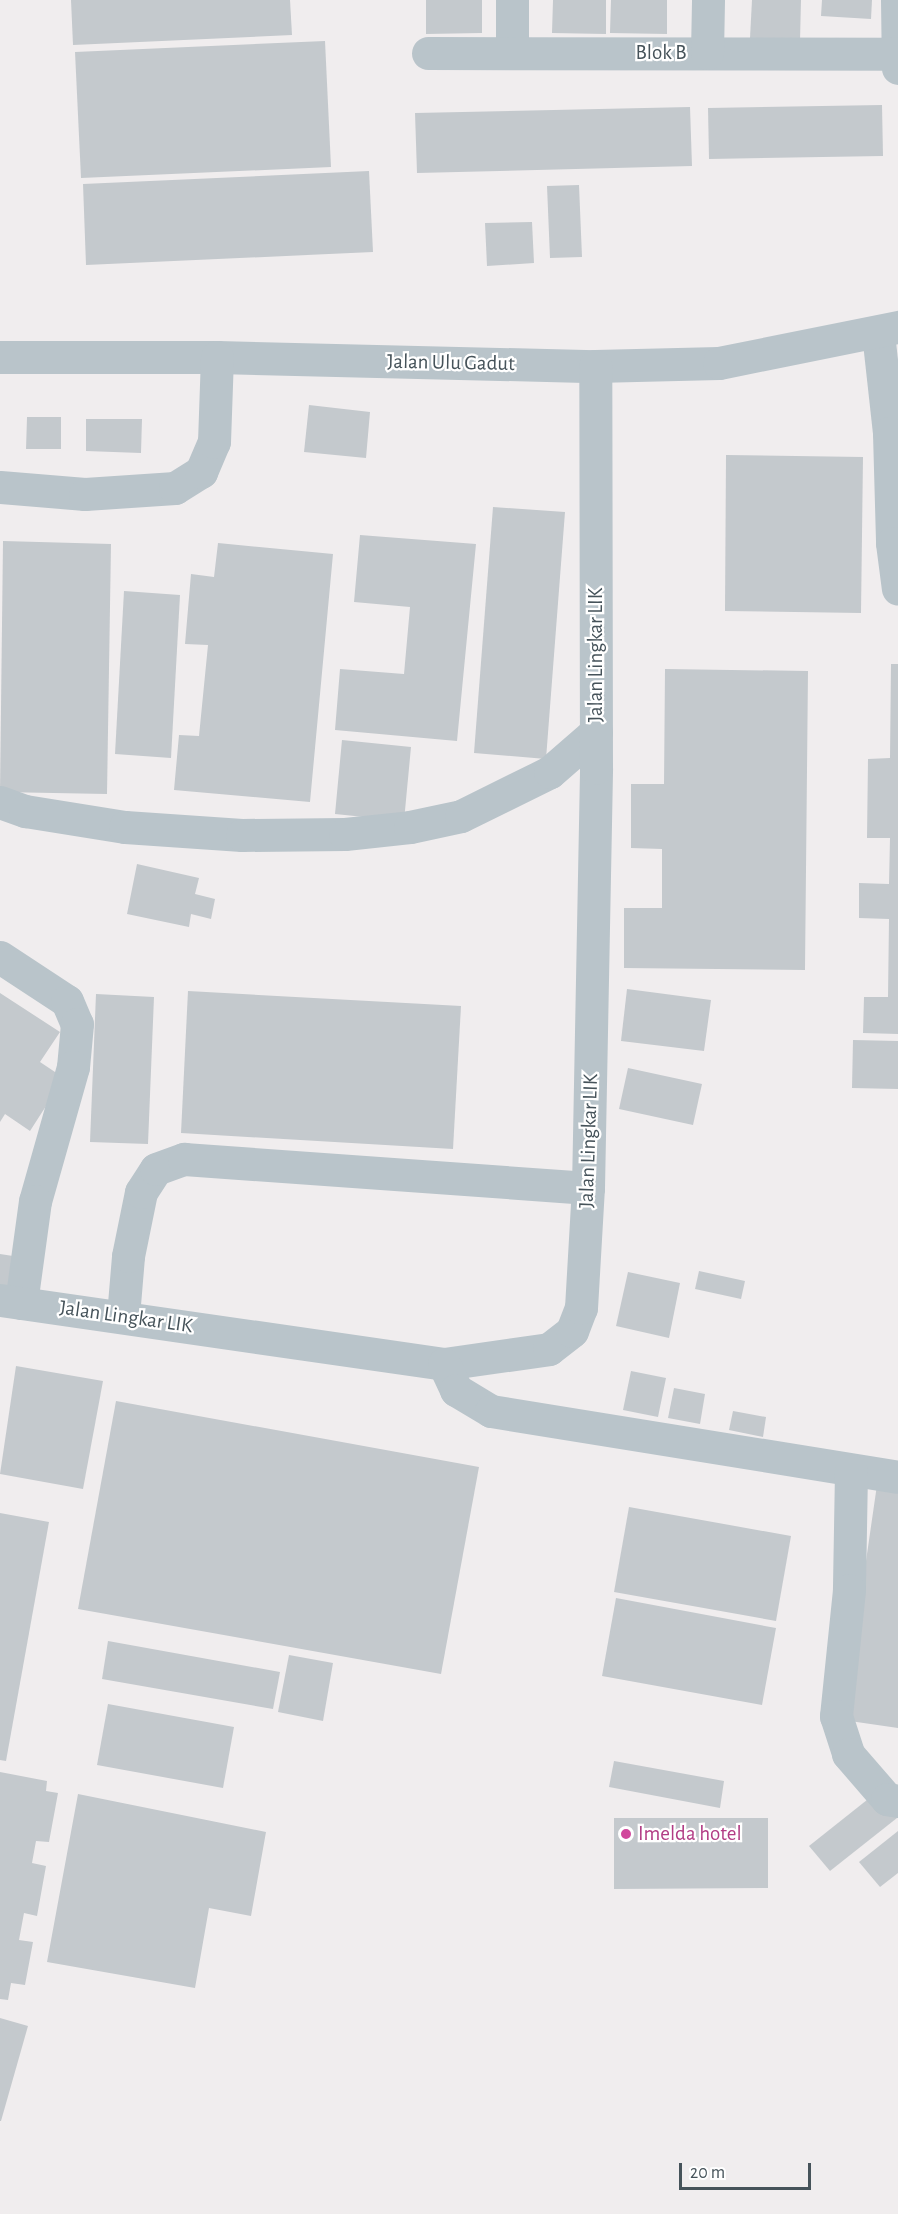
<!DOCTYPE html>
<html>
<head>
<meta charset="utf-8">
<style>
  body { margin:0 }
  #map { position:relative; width:898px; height:2214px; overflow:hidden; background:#f0edee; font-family:"Alegreya Sans",sans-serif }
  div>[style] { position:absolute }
  .building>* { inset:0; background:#c4c9cd }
  .minor>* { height:33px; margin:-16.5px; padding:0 16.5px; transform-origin:16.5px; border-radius:16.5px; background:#b9c4ca }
  .dots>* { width:16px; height:16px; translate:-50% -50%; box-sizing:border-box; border:3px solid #fff; border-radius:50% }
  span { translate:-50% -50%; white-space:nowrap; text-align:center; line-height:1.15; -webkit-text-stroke:4.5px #fff; paint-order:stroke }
  .street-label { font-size:21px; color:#46535a }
  .hotel-label { font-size:21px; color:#b23c85 }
  .left { translate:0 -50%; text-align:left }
  .scale { position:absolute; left:679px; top:2163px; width:132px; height:27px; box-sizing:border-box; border:3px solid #46535a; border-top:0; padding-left:8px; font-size:18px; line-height:21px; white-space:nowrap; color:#46535a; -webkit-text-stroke:4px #fff; paint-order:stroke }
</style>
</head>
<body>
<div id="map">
  <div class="building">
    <div style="clip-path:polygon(71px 0,290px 0,292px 35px,73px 45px)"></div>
    <div style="clip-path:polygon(426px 0,482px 0,482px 33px,426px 34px)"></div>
    <div style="clip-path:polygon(553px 0,606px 0,606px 34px,552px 33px)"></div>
    <div style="clip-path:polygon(611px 0,667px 0,667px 34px,610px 33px)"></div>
    <div style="clip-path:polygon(752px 0,801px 0,800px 41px,750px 38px)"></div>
    <div style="clip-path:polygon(822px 0,872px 0,871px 19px,821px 16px)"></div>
    <div style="clip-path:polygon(325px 41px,331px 167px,81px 178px,75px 52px)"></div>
    <div style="clip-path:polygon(882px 105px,883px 156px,709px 159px,708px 108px)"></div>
    <div style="clip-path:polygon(690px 107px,692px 166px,417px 173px,415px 113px)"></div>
    <div style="clip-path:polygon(369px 171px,373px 252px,86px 265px,83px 184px)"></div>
    <div style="clip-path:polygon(579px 185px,582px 257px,550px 258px,547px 186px)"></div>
    <div style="clip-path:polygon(532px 222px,534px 263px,487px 266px,485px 223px)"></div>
    <div style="clip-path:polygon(309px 405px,370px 412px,366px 458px,304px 452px)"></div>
    <div style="clip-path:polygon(27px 417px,61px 417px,61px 449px,26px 449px)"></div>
    <div style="clip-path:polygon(86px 419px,142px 419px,141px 453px,86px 451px)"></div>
    <div style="clip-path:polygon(726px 455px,863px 457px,861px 613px,725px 611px)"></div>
    <div style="clip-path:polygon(493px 507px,565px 512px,546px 759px,474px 753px)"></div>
    <div style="clip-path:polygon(360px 535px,476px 544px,457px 741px,335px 730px,340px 669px,404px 674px,410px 607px,354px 602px)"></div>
    <div style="clip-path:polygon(3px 541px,111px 544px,107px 794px,0 792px)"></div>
    <div style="clip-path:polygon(218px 543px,333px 554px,310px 802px,174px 790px,179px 735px,199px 736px,208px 645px,185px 644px,191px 574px,214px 577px)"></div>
    <div style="clip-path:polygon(124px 591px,180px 595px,171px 758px,115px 754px)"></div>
    <div style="clip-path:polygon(891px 664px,898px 664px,898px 1034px,863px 1033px,864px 997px,888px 997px,889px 919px,859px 918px,859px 883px,889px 884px,890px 838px,867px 838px,868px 759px,890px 758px)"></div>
    <div style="clip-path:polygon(665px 669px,808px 671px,805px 970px,624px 968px,624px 908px,662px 908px,662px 849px,631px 848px,631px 784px,664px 784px)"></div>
    <div style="clip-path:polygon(342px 740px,411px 747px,404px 821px,335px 814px)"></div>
    <div style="clip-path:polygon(137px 864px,199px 878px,195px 894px,215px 899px,211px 919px,191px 914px,189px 927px,127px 914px)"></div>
    <div style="clip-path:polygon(627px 989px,711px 1000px,704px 1051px,621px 1041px)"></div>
    <div style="clip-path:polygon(188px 991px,461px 1006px,453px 1149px,181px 1133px)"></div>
    <div style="clip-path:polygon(0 993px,60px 1032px,40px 1062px,64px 1078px,30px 1131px,5px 1114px,0 1122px)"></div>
    <div style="clip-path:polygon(96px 994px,154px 997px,148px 1144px,90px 1142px)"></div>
    <div style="clip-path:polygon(853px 1040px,898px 1041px,898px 1089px,852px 1088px)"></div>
    <div style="clip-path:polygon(628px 1068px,702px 1084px,693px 1125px,619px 1109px)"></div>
    <div style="clip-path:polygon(0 1254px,13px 1256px,8px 1299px,0 1298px)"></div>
    <div style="clip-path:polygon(699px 1271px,745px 1281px,741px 1299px,695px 1289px)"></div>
    <div style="clip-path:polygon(628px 1272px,680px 1283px,669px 1338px,616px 1326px)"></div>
    <div style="clip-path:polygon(16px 1366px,103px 1381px,83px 1489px,0 1474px)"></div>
    <div style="clip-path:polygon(631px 1371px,666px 1378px,658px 1417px,623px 1410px)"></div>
    <div style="clip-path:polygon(674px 1388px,705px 1394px,700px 1424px,668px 1418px)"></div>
    <div style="clip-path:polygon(116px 1401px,479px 1467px,441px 1674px,78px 1609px)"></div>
    <div style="clip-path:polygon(733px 1411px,766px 1417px,763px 1437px,729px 1430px)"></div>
    <div style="clip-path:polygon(878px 1478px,898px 1481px,898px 1728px,843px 1720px)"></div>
    <div style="clip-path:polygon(629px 1507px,791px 1536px,776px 1621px,614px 1592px)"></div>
    <div style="clip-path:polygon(0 1513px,49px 1522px,6px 1761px,0 1760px)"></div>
    <div style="clip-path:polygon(616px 1598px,776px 1628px,762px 1705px,602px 1676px)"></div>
    <div style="clip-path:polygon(108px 1641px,280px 1672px,273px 1709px,102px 1679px)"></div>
    <div style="clip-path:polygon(289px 1655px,333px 1663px,323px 1721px,278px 1712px)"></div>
    <div style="clip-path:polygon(108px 1704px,234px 1727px,223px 1788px,97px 1765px)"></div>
    <div style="clip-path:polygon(614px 1761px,724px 1781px,720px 1808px,609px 1787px)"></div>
    <div style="clip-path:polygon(0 1772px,47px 1781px,46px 1791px,58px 1793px,49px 1842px,36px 1841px,32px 1863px,46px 1866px,37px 1916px,24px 1913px,19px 1940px,33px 1942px,25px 1985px,11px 1983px,8px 2000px,0 1999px)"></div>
    <div style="clip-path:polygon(877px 1792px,897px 1818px,830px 1871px,809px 1846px)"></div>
    <div style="clip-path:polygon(78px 1794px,266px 1832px,251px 1916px,209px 1908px,195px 1988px,47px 1962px)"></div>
    <div style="clip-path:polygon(614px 1818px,768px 1818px,768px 1888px,614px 1889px)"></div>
    <div style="clip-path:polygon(898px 1831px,898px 1873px,880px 1887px,859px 1862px)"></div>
    <div style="clip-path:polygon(0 2018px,28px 2026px,1px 2121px,0 2121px)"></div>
  </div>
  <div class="minor">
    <div style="left:512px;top:0;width:53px;rotate:90deg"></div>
    <div style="left:897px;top:0;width:68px;rotate:89.2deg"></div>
    <div style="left:428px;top:53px;width:470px;rotate:0.1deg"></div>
    <div style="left:707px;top:53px;width:53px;rotate:-88.9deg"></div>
    <div style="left:878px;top:333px;width:101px;rotate:83.7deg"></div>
    <div style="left:889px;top:433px;width:110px;rotate:88.4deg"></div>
    <div style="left:892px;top:543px;width:46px;rotate:82.6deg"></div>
    <div style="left:0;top:357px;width:217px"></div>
    <div style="left:217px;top:357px;width:378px;rotate:1.4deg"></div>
    <div style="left:595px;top:366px;width:124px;rotate:-1.4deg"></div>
    <div style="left:719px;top:363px;width:183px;rotate:-11.4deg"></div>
    <div style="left:0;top:487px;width:85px;rotate:4.7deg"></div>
    <div style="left:85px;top:494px;width:90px;rotate:-3.8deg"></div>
    <div style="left:175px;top:488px;width:31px;rotate:-32deg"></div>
    <div style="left:201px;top:472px;width:33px;rotate:-67deg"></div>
    <div style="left:214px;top:442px;width:85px;rotate:-88deg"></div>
    <div style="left:0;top:802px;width:27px;rotate:20deg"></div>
    <div style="left:25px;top:811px;width:101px;rotate:9.1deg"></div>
    <div style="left:125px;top:827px;width:117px;rotate:3.9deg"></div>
    <div style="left:242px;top:835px;width:103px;rotate:-0.6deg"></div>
    <div style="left:345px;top:834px;width:65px;rotate:-6.1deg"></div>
    <div style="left:410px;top:827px;width:52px;rotate:-12.2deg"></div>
    <div style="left:461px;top:816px;width:99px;rotate:-26.3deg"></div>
    <div style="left:550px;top:772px;width:61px;rotate:-41deg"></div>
    <div style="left:0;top:957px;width:80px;rotate:33.3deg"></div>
    <div style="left:67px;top:1001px;width:25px;rotate:67deg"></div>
    <div style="left:77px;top:1024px;width:43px;rotate:95.3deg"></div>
    <div style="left:73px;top:1067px;width:139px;rotate:105.8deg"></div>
    <div style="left:35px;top:1201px;width:103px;rotate:97.8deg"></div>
    <div style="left:0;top:1300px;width:449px;rotate:8.2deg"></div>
    <div style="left:444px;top:1364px;width:106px;rotate:-8.1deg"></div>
    <div style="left:549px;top:1349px;width:29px;rotate:-38deg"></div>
    <div style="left:572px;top:1331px;width:25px;rotate:-69deg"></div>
    <div style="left:581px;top:1308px;width:120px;rotate:-86.7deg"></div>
    <div style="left:588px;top:1188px;width:420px;rotate:-88.9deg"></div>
    <div style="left:596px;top:768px;width:402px;rotate:-90.1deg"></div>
    <div style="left:123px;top:1316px;width:60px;rotate:-85.2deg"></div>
    <div style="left:128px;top:1256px;width:65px;rotate:-78.5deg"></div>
    <div style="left:141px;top:1192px;width:27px;rotate:-57deg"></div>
    <div style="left:156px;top:1169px;width:30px;rotate:-20deg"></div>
    <div style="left:184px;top:1159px;width:405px;rotate:4.1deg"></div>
    <div style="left:444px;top:1364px;width:29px;rotate:65deg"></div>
    <div style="left:456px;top:1390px;width:41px;rotate:31deg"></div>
    <div style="left:491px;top:1411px;width:412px;rotate:9.2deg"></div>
    <div style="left:851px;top:1471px;width:119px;rotate:91deg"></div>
    <div style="left:849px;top:1590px;width:127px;rotate:95.9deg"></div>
    <div style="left:836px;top:1716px;width:40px;rotate:72deg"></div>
    <div style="left:848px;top:1754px;width:60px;rotate:49.1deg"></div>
    <div style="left:887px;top:1799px;width:11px;rotate:10deg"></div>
  </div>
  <div class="dots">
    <div style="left:626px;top:1834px;background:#d1479c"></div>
  </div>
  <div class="street-label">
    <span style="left:661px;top:53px">Blok B</span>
    <span style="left:451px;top:363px;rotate:1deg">Jalan Ulu Gadut</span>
    <span style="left:596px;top:655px;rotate:-90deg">Jalan Lingkar LIK</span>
    <span style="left:589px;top:1141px;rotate:-88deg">Jalan Lingkar LIK</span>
    <span style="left:126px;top:1317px;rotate:8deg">Jalan Lingkar LIK</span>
  </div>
  <div class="hotel-label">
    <span class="left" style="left:638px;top:1834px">Imelda hotel</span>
  </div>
  <div class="scale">20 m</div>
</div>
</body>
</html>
